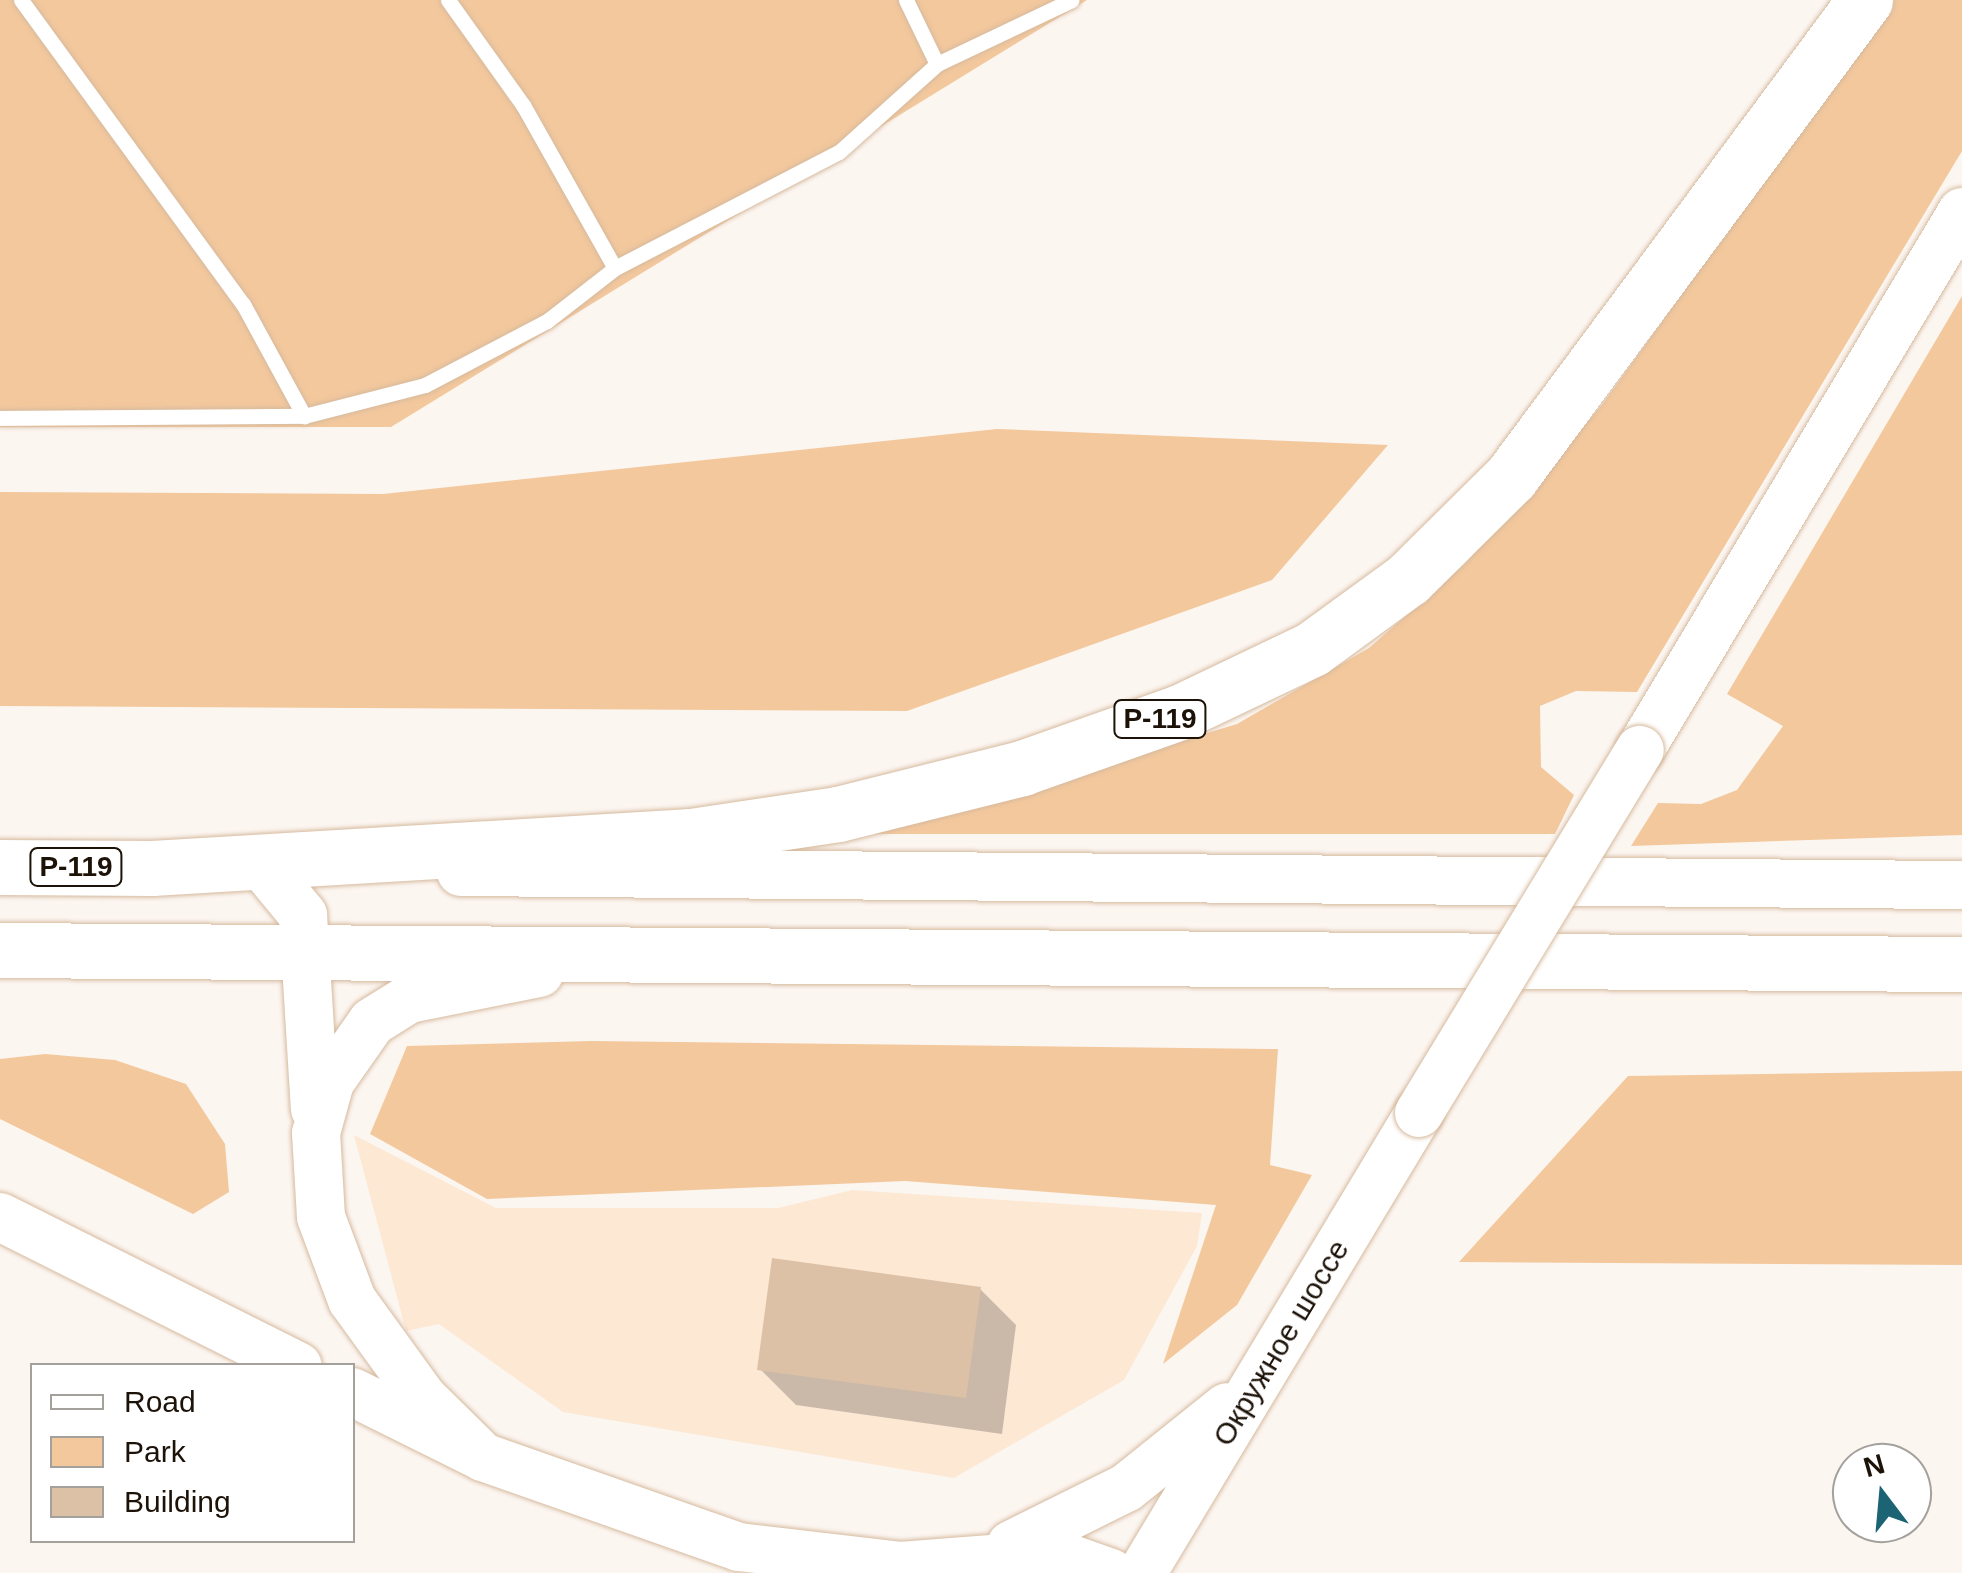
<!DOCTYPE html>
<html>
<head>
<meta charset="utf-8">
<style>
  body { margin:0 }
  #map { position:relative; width:1962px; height:1573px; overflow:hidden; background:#fcf6f1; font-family:Helvetica,sans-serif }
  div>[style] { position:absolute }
  .built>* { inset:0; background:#fde8d4 }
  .green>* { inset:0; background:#f3c89d }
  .shadow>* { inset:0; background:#0003 }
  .building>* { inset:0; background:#ddc1a6 }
  .roads { filter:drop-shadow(0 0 2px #d6ba9e) drop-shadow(0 0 2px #d6ba9e) }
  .lane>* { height:15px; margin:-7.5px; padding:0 7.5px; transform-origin:7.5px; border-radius:7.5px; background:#fff }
  .primary>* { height:48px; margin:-24px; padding:0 24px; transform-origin:24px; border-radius:24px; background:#fff }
  .highway>* { height:55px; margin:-27.5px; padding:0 27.5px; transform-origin:27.5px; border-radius:27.5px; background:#fff }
  .bridges { filter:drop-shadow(0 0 2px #d6ba9e) drop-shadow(0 0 2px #d6ba9e) }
  .primary-bridge>* { height:48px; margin:-24px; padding:0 24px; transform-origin:24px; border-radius:24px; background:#fff }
  span { translate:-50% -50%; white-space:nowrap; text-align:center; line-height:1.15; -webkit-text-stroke:9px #fff; paint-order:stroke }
  .shield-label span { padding:2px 8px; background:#fff; border:2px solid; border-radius:8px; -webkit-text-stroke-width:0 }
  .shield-label { font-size:28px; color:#1c1208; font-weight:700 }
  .street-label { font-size:30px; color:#1c1208 }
  .legend { position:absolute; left:30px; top:1363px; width:325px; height:180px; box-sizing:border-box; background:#fff; border:2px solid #a4a09c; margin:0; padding:12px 18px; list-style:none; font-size:30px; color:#1c1208 }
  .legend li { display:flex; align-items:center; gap:20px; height:50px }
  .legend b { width:50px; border:2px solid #a4a09c }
  .north { position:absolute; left:1832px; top:1443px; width:100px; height:100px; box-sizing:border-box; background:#fff; border:2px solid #a4a09c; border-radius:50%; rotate:344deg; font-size:28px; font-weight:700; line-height:40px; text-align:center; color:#1c1208 }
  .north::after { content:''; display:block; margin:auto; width:35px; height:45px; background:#1c6473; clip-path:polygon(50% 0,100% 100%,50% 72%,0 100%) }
</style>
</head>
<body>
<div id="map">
  <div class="built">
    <div style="clip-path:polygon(354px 1135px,496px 1208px,778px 1208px,852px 1190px,1202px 1213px,1197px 1246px,1124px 1380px,954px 1478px,563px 1412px,439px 1324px,406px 1331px)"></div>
  </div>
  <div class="green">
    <div style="clip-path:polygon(0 0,1087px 0,391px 427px,0 427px)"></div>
    <div style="clip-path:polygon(1894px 0,1962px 0,1962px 151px,1637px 692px,1576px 691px,1540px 706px,1541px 767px,1574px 795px,1555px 834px,873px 834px,1237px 724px,1369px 648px,1465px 564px,1602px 405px)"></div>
    <div style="clip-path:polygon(1962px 296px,1962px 835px,1631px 846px,1658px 803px,1701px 804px,1737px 790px,1783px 726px,1727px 694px)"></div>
    <div style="clip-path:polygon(997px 429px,1388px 445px,1272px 580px,907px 711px,0 706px,0 492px,383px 494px)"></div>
    <div style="clip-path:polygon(591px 1041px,1278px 1049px,1270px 1165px,1312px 1175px,1237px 1305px,1163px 1364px,1216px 1205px,905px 1181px,487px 1199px,370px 1134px,407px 1046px)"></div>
    <div style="clip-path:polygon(45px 1054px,115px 1060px,186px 1084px,225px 1144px,229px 1192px,193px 1214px,0 1119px,0 1059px)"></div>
    <div style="clip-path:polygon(1962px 1071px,1962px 1265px,1459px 1262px,1628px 1076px)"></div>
  </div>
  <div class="shadow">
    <div style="clip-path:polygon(980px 1289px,1016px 1325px,1002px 1434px,796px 1405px,760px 1369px)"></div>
  </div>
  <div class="building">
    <div style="clip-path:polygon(772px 1258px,981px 1287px,966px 1398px,757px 1370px)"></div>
  </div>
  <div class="roads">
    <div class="lane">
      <div style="left:21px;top:0;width:376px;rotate:53.9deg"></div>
      <div style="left:243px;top:304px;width:128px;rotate:61.4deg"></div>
      <div style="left:304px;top:416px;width:125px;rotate:-14.4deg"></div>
      <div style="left:425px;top:385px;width:138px;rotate:-27.7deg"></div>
      <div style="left:547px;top:321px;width:86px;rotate:-37.9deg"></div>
      <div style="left:448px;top:0;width:129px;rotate:54.5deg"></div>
      <div style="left:523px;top:105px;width:187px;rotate:60.6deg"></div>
      <div style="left:615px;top:268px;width:252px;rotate:-27.4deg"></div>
      <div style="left:839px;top:152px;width:132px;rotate:-41.9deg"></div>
      <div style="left:906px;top:0;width:71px;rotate:64.2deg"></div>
      <div style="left:937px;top:64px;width:149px;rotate:-25.4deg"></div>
      <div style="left:0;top:418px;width:304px;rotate:-0.4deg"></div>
    </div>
    <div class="primary">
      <div style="left:1640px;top:750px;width:627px;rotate:-59.1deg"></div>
      <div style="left:265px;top:869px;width:60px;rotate:50.4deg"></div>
      <div style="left:303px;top:915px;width:194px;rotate:86.5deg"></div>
      <div style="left:461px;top:872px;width:1501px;rotate:0.5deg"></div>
      <div style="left:0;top:1217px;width:333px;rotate:26.6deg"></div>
      <div style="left:352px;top:1392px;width:146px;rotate:26.4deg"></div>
      <div style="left:483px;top:1457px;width:271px;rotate:19.4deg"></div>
      <div style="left:739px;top:1547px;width:162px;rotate:6.7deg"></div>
      <div style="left:900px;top:1566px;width:157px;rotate:-4.4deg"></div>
      <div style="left:1057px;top:1554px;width:57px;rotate:19.4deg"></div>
      <div style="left:483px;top:1457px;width:84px;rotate:-135.5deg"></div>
      <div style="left:423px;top:1398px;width:121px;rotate:-125.9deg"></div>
      <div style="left:352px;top:1300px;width:89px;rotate:-110.5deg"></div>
      <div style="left:321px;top:1217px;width:84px;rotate:-93.4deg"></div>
      <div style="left:316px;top:1133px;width:53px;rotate:-74.6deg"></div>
      <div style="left:330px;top:1082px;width:73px;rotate:-55deg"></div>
      <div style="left:372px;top:1022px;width:44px;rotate:-31.9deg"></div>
      <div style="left:409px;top:999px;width:133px;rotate:-11.3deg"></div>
      <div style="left:1011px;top:1545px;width:128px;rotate:-26.4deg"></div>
      <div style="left:1126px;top:1488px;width:129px;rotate:-38.7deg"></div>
      <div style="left:1142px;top:1573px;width:537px;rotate:-58.94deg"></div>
    </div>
    <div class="highway">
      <div style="left:0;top:867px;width:152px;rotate:0.4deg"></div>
      <div style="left:152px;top:868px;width:540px;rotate:-3.4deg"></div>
      <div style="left:691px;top:836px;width:149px;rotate:-8.5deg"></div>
      <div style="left:838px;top:814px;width:190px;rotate:-14deg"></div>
      <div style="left:1022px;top:768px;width:168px;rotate:-19.5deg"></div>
      <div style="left:1180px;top:712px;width:146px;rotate:-25.5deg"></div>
      <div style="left:1312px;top:649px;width:119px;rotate:-36.1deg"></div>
      <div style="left:1408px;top:579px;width:145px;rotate:-44.7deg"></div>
      <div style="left:1511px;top:477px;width:594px;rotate:-53.42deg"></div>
      <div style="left:0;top:950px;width:1962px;rotate:0.41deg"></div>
    </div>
  </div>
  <div class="bridges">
    <div class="primary-bridge">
      <div style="left:1419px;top:1113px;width:425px;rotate:-58.7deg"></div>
    </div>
  </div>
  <div class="shield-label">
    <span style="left:1160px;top:719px">Р-119</span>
    <span style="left:76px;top:867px">Р-119</span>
  </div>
  <div class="street-label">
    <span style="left:1281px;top:1343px;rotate:-59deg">Окружное шоссе</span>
  </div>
  <ul class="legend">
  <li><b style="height:12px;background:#fff"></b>Road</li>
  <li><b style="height:28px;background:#f3c89d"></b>Park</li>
  <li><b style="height:28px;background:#ddc1a6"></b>Building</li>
  </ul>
  <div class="north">N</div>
</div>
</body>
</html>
